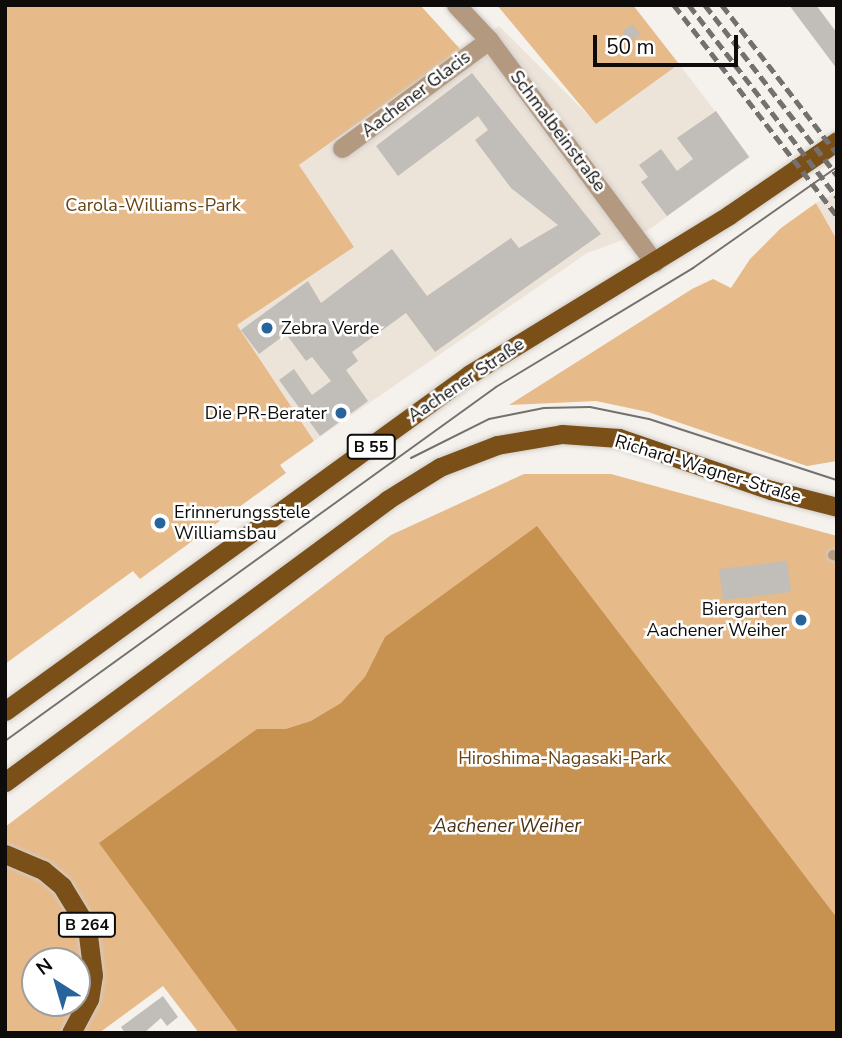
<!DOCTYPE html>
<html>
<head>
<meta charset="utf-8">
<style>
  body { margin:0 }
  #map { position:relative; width:842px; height:1038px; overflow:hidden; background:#f5f1ec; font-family:"Nunito Sans",sans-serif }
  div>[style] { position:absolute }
  .built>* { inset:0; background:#ece3d9 }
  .green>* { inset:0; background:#e7ba89 }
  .water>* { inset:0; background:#c79150 }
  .building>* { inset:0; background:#c1bdb8 }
  .roads { filter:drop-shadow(0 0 2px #d0ccc8) drop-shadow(0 0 2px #d0ccc8) }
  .service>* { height:10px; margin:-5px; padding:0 5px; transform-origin:5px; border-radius:5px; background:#b2997f }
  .minor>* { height:19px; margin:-9.5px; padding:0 9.5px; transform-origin:9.5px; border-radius:9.5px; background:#b2997f }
  .primary>* { height:19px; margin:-9.5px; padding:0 9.5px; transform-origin:9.5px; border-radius:9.5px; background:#7a5018 }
  .tram>* { height:2px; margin:-1px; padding:0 1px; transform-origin:1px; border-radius:1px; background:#73706d }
  .rail>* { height:5px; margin-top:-2.5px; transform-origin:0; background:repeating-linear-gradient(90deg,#73706d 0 10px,transparent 0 15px) }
  .dots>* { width:19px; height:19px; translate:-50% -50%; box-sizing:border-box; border:4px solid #fff; border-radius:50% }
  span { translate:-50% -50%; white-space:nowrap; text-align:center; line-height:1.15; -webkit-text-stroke:5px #fff; paint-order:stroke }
  .shield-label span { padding:2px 5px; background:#fff; border:2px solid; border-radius:5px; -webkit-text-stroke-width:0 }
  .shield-label { font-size:16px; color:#0d0c0a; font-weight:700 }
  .street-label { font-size:18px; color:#0d0c0a }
  .park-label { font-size:18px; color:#684311 }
  .poi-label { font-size:18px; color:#0d0c0a }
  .left { translate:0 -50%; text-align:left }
  .right { translate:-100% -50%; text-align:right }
  .water-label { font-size:19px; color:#4b3317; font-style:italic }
  .frame { position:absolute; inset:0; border:7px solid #0d0c0a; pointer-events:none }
  .north { position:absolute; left:21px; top:947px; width:70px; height:70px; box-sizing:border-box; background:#fff; border:2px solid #9e9e9d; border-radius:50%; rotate:323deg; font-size:19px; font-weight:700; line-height:28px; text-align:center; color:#0d0c0a }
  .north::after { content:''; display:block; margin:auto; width:24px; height:32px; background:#27649b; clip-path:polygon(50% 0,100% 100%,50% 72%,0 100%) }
  .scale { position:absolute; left:593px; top:35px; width:145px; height:32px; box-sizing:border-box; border:4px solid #0d0c0a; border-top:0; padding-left:9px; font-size:21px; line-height:24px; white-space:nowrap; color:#0d0c0a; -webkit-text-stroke:5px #fff; paint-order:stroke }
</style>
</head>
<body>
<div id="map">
  <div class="built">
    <div style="clip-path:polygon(499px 26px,596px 123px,679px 64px,750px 157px,647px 231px,587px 253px,314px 441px,237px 325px,354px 247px,299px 165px)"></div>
    <div style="clip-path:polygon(837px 192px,837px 240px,816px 203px)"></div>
  </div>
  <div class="green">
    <div style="clip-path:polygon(5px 5px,420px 5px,461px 50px,299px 165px,354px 247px,237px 325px,314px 441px,280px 465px,286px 473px,140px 579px,133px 571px,5px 664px)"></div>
    <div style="clip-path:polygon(497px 5px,633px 5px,679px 64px,596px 124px)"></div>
    <div style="clip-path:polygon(816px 203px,837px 240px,837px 461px,807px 466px,648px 412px,596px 401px,509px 405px,692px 289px,713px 279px,731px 288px,750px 259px,781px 228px)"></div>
    <div style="clip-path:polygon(evenodd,524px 474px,611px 474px,837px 536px,837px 1033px,199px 1033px,163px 986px,99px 1033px,5px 1033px,5px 827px,391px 535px,524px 474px,35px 961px,77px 961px,77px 1003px,35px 1003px,35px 961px)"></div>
  </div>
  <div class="water">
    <div style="clip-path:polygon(537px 526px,837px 918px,837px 1033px,239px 1033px,99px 843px,257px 729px,286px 729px,311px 721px,341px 703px,365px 677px,385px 637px)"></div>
  </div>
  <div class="building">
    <div style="clip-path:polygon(789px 5px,816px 5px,837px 33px,837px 69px)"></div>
    <div style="clip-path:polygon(632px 24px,640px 34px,630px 42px,622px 32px)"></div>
    <div style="clip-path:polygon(472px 73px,601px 234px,435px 352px,406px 313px,352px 352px,358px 361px,346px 370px,368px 401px,320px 436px,279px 380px,294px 369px,312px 395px,331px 381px,312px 357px,306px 361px,286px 334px,259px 354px,241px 330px,308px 281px,321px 303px,392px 249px,427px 296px,511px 238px,519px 248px,558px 225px,511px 188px,475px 140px,488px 130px,478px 116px,398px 176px,376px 146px)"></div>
    <div style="clip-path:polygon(716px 111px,749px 157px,667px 216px,641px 182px,648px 177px,639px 165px,661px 149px,677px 171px,693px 159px,677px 138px)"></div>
    <div style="clip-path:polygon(787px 561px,791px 592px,723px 600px,719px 569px)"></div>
    <div style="clip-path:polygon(163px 996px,178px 1017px,167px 1026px,161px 1018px,144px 1033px,125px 1033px,121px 1027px)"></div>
  </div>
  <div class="roads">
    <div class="service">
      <div style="left:833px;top:555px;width:4px;rotate:14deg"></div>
    </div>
    <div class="minor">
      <div style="left:456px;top:5px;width:48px;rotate:46.7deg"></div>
      <div style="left:489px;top:40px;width:277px;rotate:53.4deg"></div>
      <div style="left:342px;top:148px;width:182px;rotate:-36.3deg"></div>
    </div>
    <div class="primary">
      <div style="left:5px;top:711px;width:574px;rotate:-35.93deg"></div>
      <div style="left:470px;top:374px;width:304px;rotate:-31.5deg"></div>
      <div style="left:729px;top:215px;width:131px;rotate:-34.4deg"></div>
      <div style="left:5px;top:782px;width:475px;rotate:-36.4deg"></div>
      <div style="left:387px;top:500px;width:62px;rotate:-31.9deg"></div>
      <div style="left:440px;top:467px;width:61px;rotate:-21.1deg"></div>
      <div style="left:497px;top:445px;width:66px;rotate:-9.6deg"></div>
      <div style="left:562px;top:434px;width:57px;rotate:4deg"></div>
      <div style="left:619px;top:438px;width:161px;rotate:18.9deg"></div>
      <div style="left:771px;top:490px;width:68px;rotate:14.4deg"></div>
      <div style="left:5px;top:854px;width:41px;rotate:22.8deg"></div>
      <div style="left:43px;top:870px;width:25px;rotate:40deg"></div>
      <div style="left:62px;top:886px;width:48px;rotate:58.6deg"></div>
      <div style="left:87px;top:927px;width:48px;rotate:82.9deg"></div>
      <div style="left:93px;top:975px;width:24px;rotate:99deg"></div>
      <div style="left:89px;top:999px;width:38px;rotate:118deg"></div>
    </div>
  </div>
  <div class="tram">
    <div style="left:411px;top:458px;width:87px;rotate:-26.6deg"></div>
    <div style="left:489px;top:419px;width:56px;rotate:-11.3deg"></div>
    <div style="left:544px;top:408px;width:46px;rotate:-1.2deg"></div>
    <div style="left:590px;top:407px;width:60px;rotate:11.5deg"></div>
    <div style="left:649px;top:419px;width:198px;rotate:18deg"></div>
    <div style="left:5px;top:741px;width:605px;rotate:-35.79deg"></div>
    <div style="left:496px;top:387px;width:230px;rotate:-31.1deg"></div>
    <div style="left:693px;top:268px;width:176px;rotate:-35deg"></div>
  </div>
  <div class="rail">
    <div style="left:674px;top:5px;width:267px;rotate:52.3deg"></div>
    <div style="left:689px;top:5px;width:242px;rotate:52.4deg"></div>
    <div style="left:705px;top:5px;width:215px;rotate:52.2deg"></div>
    <div style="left:722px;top:5px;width:188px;rotate:52.3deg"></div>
  </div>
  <div class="dots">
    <div style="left:267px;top:328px;background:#27649b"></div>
    <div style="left:341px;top:413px;background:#27649b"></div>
    <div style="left:160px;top:523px;background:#27649b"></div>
    <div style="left:801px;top:620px;background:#27649b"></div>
  </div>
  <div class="shield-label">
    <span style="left:371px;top:447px">B 55</span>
    <span style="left:87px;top:925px">B 264</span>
  </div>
  <div class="street-label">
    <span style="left:416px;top:94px;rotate:-37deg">Aachener Glacis</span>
    <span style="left:558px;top:131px;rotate:53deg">Schmalbeinstraße</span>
    <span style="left:466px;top:380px;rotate:-34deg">Aachener Straße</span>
    <span style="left:708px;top:469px;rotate:17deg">Richard-Wagner-Straße</span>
  </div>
  <div class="park-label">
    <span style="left:153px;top:205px">Carola-Williams-Park</span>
    <span style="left:562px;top:758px">Hiroshima-Nagasaki-Park</span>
  </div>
  <div class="poi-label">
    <span class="left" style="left:281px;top:328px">Zebra Verde</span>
    <span class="right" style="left:327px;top:413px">Die PR-Berater</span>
    <span class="left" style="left:174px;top:523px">Erinnerungsstele<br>Williamsbau</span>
    <span class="right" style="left:787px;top:620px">Biergarten<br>Aachener Weiher</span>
  </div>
  <div class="water-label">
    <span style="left:507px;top:827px">Aachener Weiher</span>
  </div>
  <div class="frame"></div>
  <div class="north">N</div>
  <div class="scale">50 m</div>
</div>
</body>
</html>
